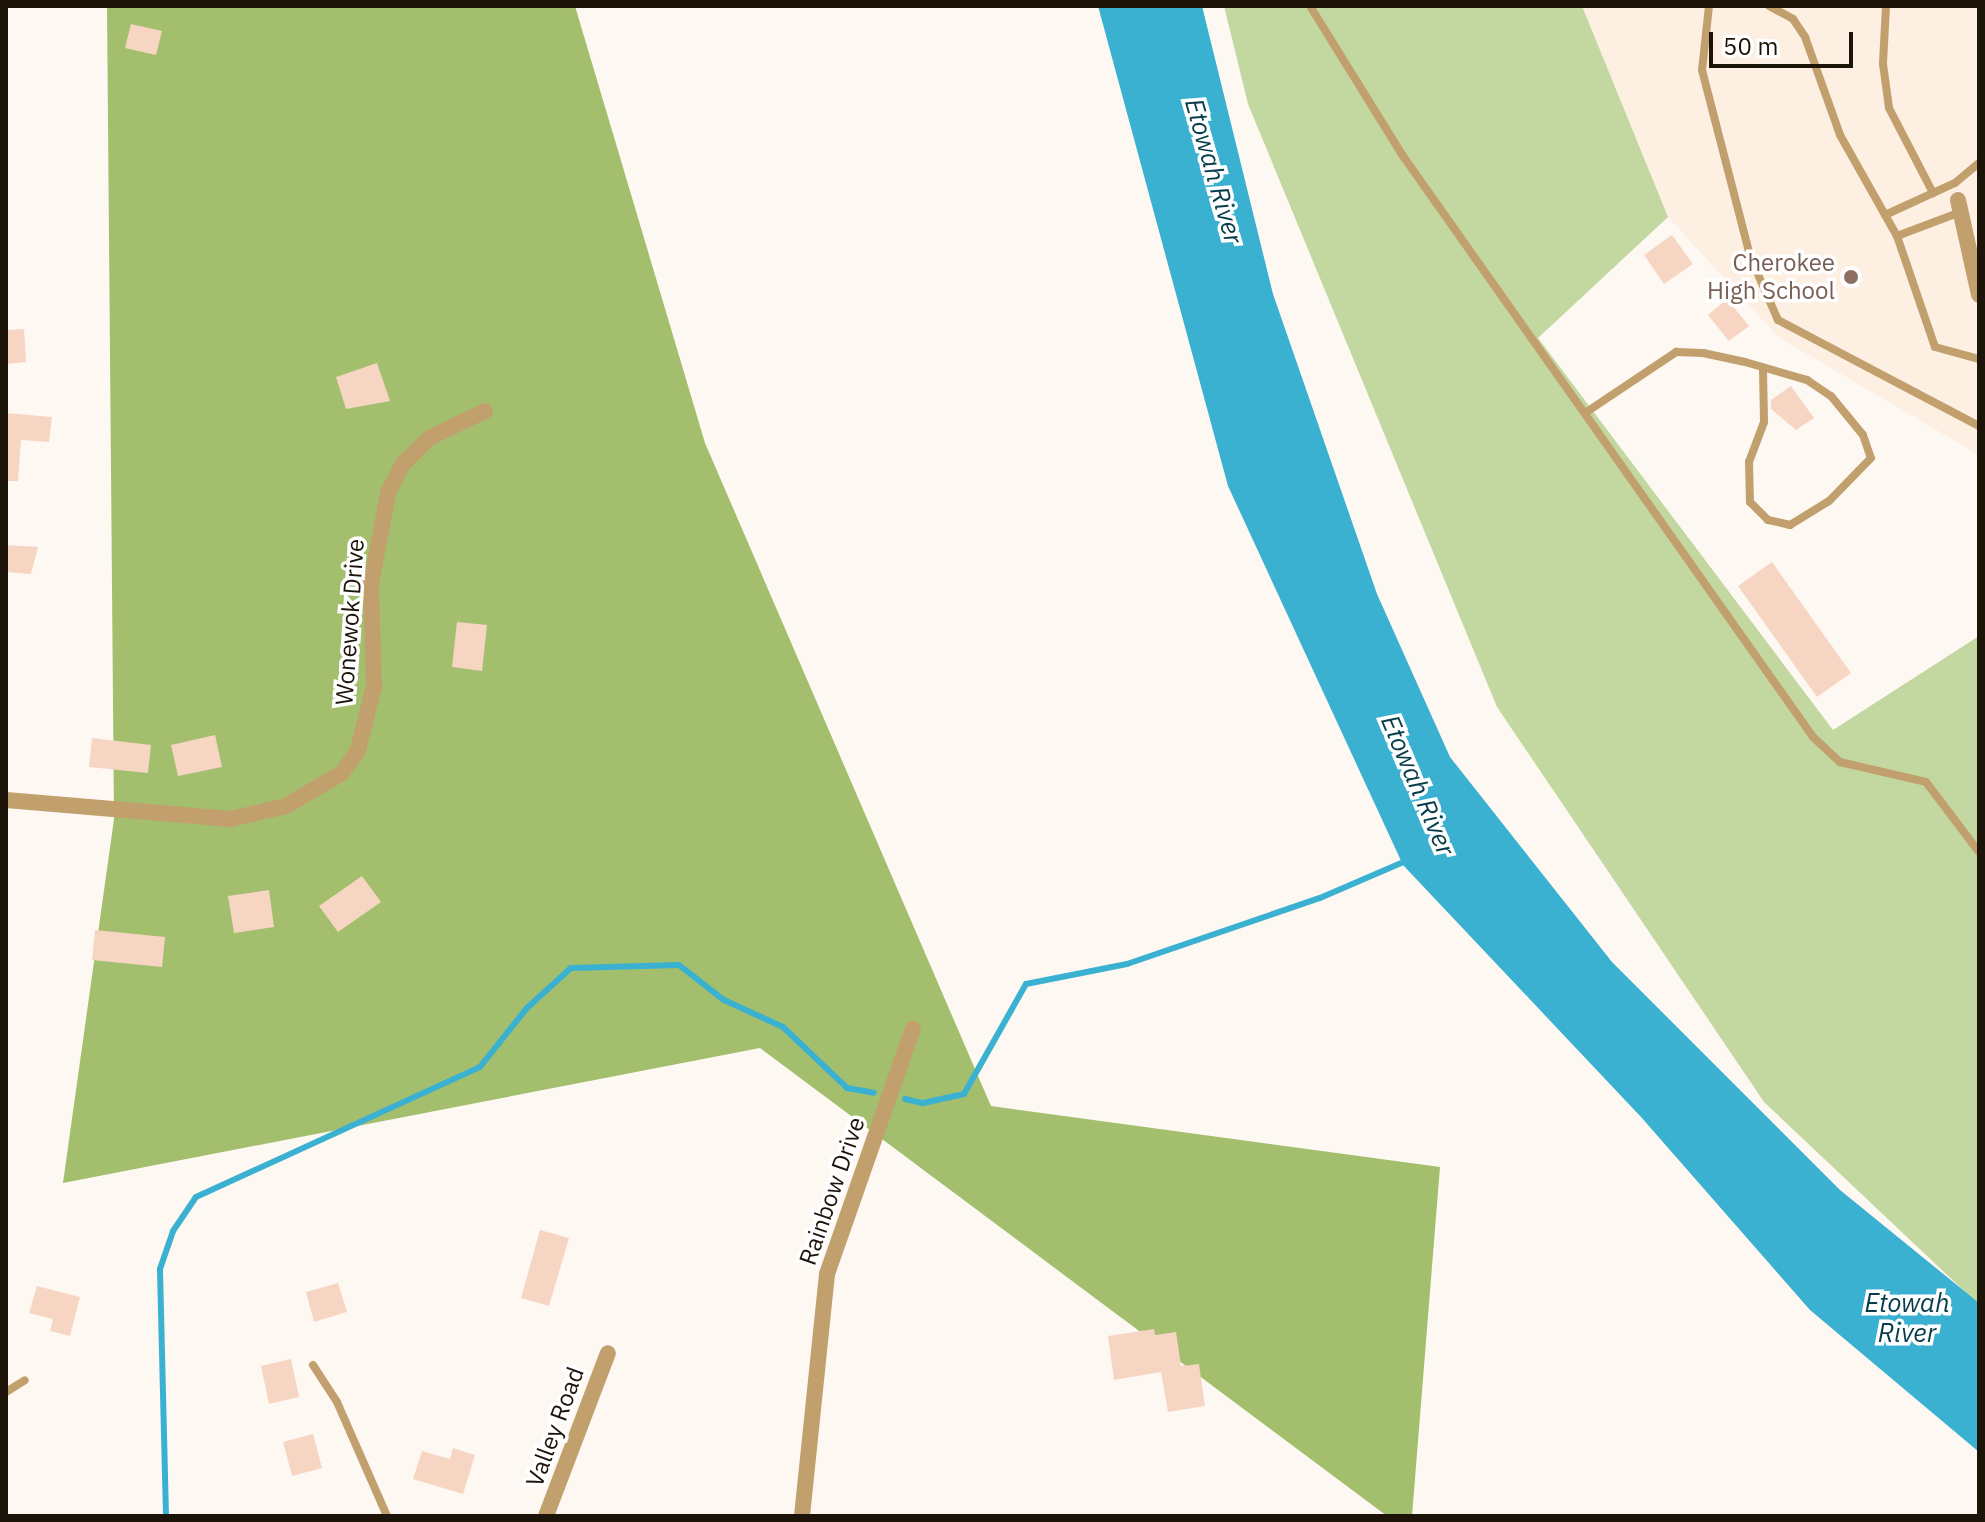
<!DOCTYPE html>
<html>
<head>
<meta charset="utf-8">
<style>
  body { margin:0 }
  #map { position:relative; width:1985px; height:1522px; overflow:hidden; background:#fef8f3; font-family:"IBM Plex Sans",sans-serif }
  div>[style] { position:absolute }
  .built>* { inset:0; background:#fdefe2 }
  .green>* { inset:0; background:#c3d7a0 }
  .forest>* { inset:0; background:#a3bf6d }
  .water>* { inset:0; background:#3bb1d2 }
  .stream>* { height:6px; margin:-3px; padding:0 3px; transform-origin:3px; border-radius:3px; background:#3bb1d2 }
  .building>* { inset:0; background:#f7d5c3 }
  .service>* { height:8px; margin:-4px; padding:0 4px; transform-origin:4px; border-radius:4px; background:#c1a06e }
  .minor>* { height:16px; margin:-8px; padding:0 8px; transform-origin:8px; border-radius:8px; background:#c1a06e }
  .dots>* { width:22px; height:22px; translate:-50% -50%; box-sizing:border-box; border:4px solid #fff; border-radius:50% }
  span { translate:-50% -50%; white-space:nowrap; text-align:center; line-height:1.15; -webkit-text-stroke:7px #fff; paint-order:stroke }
  .education-label { font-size:24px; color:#785e54 }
  .right { translate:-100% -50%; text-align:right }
  .street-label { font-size:24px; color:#1c1309 }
  .water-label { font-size:26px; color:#073d4b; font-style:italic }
  .frame { position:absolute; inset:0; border:8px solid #1c1309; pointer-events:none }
  .scale { position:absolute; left:1709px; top:32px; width:144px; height:36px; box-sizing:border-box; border:4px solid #1c1309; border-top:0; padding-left:10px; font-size:24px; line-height:28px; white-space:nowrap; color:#1c1309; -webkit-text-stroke:6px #fff; paint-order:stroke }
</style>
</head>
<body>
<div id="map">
  <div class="built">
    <div style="clip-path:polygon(1582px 6px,1979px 6px,1979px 455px,1778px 337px,1668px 217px)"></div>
  </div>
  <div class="green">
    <div style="clip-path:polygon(1224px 6px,1582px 6px,1668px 217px,1538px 338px,1833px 730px,1979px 636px,1979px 1305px,1764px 1102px,1497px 707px,1248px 104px)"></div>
  </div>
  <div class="forest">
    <div style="clip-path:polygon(107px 6px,575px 6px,705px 443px,991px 1106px,1440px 1167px,1412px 1516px,1387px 1516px,760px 1048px,63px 1183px,114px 819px)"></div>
  </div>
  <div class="water">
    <div style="clip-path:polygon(1098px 6px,1202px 6px,1273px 294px,1377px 594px,1450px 757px,1612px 962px,1840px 1190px,1979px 1303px,1979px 1452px,1810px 1310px,1641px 1117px,1403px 865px,1228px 486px)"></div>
  </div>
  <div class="stream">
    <div style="left:905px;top:1099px;width:18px;rotate:13deg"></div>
    <div style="left:923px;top:1103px;width:42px;rotate:-12.4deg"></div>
    <div style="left:964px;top:1094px;width:126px;rotate:-60.6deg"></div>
    <div style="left:1026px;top:984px;width:103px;rotate:-11.2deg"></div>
    <div style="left:1127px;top:964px;width:204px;rotate:-18.9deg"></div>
    <div style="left:1320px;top:898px;width:94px;rotate:-23.3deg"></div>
    <div style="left:166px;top:1516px;width:247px;rotate:-91.4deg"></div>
    <div style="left:160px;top:1269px;width:40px;rotate:-71.1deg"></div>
    <div style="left:173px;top:1231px;width:41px;rotate:-55.9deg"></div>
    <div style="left:196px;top:1197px;width:312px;rotate:-24.6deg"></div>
    <div style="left:480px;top:1067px;width:75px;rotate:-51.5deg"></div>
    <div style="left:527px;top:1008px;width:59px;rotate:-42.3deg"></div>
    <div style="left:571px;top:968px;width:108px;rotate:-1.6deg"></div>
    <div style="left:679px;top:965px;width:57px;rotate:37.9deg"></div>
    <div style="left:724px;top:1000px;width:65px;rotate:24.6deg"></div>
    <div style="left:783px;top:1027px;width:88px;rotate:43.6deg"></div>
    <div style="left:847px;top:1088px;width:27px;rotate:10deg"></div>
  </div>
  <div class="building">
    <div style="clip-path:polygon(131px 24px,162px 31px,156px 55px,125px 48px)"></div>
    <div style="clip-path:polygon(1672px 235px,1693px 264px,1664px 284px,1644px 255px)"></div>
    <div style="clip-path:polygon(1727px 299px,1749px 326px,1729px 341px,1708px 315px)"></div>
    <div style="clip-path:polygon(24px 329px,26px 362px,6px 364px,6px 330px)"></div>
    <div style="clip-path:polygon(377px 363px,390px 401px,346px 409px,336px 377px)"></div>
    <div style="clip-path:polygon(1791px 386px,1814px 418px,1796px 430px,1771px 409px,1771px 400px)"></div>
    <div style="clip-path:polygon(6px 413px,52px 417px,49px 442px,21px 440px,18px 481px,6px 481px)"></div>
    <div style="clip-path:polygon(6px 545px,38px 547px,31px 574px,6px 572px)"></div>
    <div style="clip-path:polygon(1772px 562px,1851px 673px,1817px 697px,1738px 586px)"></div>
    <div style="clip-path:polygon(457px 622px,487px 625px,482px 671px,452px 667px)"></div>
    <div style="clip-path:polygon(215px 735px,222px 767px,178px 776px,171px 745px)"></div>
    <div style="clip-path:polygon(92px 738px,151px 745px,148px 773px,89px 767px)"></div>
    <div style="clip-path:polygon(362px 876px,381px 902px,338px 932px,319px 906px)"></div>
    <div style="clip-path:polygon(269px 890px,274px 927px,234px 933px,228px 896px)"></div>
    <div style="clip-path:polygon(95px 930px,165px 937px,162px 967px,92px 960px)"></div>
    <div style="clip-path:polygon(540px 1230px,569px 1238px,549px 1306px,521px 1298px)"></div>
    <div style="clip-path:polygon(338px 1283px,347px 1312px,314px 1322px,306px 1292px)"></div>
    <div style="clip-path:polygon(37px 1286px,80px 1297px,70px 1336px,50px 1331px,53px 1319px,29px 1313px)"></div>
    <div style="clip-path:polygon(1154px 1329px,1155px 1335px,1176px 1332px,1181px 1366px,1199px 1364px,1205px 1406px,1168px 1412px,1161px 1372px,1114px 1380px,1108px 1336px)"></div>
    <div style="clip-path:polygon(291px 1359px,299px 1397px,269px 1404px,261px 1366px)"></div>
    <div style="clip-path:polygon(313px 1434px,322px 1468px,292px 1476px,283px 1442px)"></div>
    <div style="clip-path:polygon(453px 1448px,475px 1455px,463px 1494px,413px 1479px,422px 1451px,450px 1459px)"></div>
  </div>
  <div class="service">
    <div style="left:1310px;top:6px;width:176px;rotate:58.2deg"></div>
    <div style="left:1403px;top:156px;width:711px;rotate:54.79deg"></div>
    <div style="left:1813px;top:737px;width:37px;rotate:43deg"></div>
    <div style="left:1840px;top:762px;width:88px;rotate:13.1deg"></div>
    <div style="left:1926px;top:782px;width:88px;rotate:52.9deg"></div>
    <div style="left:1709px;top:6px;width:64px;rotate:96.2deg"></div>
    <div style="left:1702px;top:70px;width:192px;rotate:75.5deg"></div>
    <div style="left:1750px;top:256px;width:70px;rotate:66.4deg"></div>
    <div style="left:1778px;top:320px;width:227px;rotate:27.8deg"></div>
    <div style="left:1769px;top:6px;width:27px;rotate:28deg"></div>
    <div style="left:1793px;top:19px;width:22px;rotate:56deg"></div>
    <div style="left:1805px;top:37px;width:104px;rotate:70.3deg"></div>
    <div style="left:1840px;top:135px;width:116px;rotate:60.6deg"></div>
    <div style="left:1897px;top:236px;width:117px;rotate:71.1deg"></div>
    <div style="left:1935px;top:347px;width:46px;rotate:15.3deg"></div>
    <div style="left:1886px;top:6px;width:58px;rotate:93deg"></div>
    <div style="left:1883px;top:64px;width:44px;rotate:82.2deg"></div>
    <div style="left:1889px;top:108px;width:96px;rotate:62.6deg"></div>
    <div style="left:1885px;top:215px;width:77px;rotate:-24.6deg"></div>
    <div style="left:1955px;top:183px;width:31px;rotate:-40deg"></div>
    <div style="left:1897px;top:236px;width:68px;rotate:-20.6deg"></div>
    <div style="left:1585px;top:413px;width:110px;rotate:-33.8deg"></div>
    <div style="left:1676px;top:352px;width:27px;rotate:2deg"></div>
    <div style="left:1703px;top:353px;width:43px;rotate:12.1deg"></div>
    <div style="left:1745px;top:362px;width:65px;rotate:16.2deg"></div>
    <div style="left:1807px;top:380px;width:29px;rotate:34deg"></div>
    <div style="left:1831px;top:396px;width:50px;rotate:50.6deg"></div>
    <div style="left:1863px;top:435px;width:24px;rotate:71deg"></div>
    <div style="left:1871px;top:458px;width:60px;rotate:134.3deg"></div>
    <div style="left:1829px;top:501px;width:46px;rotate:148.4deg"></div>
    <div style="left:1790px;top:525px;width:23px;rotate:-167deg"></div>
    <div style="left:1768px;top:520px;width:25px;rotate:-135deg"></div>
    <div style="left:1750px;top:502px;width:40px;rotate:-91.4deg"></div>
    <div style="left:1749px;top:462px;width:43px;rotate:-69.4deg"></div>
    <div style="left:1764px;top:422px;width:54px;rotate:-91.1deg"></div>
    <div style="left:313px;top:1365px;width:44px;rotate:57deg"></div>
    <div style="left:337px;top:1402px;width:124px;rotate:66.3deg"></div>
    <div style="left:6px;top:1392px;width:22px;rotate:-32deg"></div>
  </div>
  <div class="minor">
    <div style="left:1958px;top:200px;width:97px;rotate:77.5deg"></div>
    <div style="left:6px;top:800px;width:226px;rotate:4.8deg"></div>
    <div style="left:231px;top:819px;width:57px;rotate:-13.3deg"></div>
    <div style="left:286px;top:806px;width:65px;rotate:-30.5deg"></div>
    <div style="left:342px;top:773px;width:28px;rotate:-55deg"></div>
    <div style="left:358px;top:750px;width:66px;rotate:-76deg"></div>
    <div style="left:374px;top:686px;width:102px;rotate:-91.7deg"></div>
    <div style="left:371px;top:584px;width:93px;rotate:-79.4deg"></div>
    <div style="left:388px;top:493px;width:33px;rotate:-63deg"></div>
    <div style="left:403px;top:464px;width:37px;rotate:-45deg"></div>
    <div style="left:429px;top:438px;width:62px;rotate:-25.7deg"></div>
    <div style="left:546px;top:1516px;width:174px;rotate:-69.2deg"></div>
    <div style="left:802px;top:1516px;width:243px;rotate:-84.1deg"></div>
    <div style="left:827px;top:1274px;width:260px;rotate:-70.7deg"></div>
  </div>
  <div class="dots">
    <div style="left:1851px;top:277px;background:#8d6e63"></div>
  </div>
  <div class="education-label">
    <span class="right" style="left:1835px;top:277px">Cherokee<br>High School</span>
  </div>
  <div class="street-label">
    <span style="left:350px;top:622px;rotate:-86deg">Wonewok Drive</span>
    <span style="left:832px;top:1191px;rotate:-71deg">Rainbow Drive</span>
    <span style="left:555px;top:1427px;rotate:-70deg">Valley Road</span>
  </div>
  <div class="water-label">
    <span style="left:1214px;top:171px;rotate:74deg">Etowah River</span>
    <span style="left:1418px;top:785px;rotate:67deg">Etowah River</span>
    <span style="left:1907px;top:1318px">Etowah<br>River</span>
  </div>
  <div class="frame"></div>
  <div class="scale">50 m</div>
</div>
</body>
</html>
